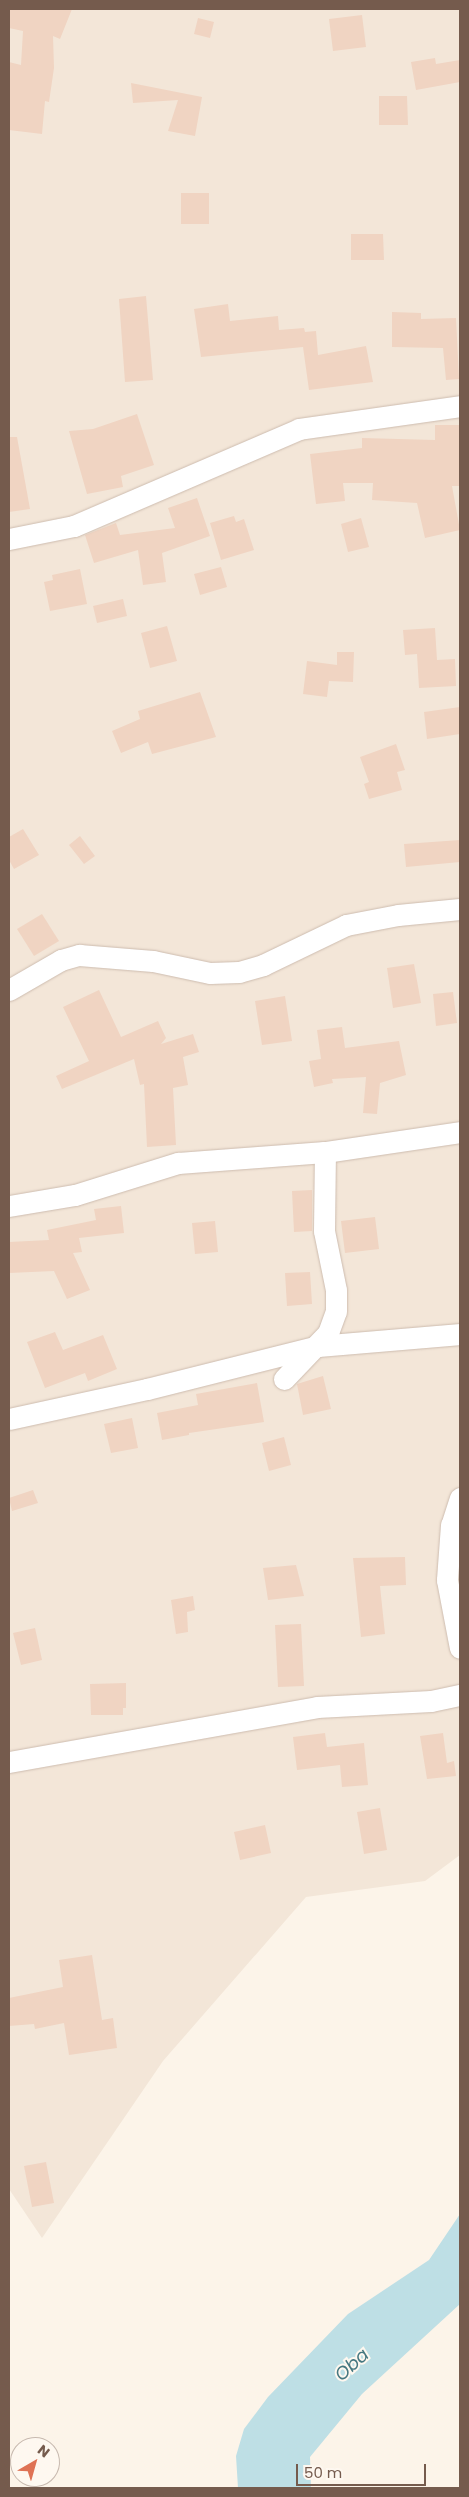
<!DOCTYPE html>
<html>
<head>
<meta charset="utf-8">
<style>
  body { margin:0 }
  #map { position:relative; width:469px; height:2497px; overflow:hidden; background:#fcf4e9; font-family:Poppins,sans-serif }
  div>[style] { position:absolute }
  .residential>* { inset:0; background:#f3e6d8 }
  .water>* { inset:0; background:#bedfe5 }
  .building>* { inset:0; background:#f0d4c2 }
  .roads { filter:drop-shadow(0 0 1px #cdbcaf) drop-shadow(0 0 1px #cdbcaf) }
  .minor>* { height:21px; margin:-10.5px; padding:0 10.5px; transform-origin:10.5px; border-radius:10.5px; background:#fff }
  span { translate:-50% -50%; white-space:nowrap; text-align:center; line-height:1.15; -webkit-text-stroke:4px #fef8f0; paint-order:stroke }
  .water-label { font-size:18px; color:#457780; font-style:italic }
  .frame { position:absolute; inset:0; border:10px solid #755b4d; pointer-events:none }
  .north { position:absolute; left:10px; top:2437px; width:50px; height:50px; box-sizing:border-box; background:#fef8f0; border:1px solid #c7b9af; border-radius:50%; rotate:38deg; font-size:14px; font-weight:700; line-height:20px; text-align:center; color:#755b4d }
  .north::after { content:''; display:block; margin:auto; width:18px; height:22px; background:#df7355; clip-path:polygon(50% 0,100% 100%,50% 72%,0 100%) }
  .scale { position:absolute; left:296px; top:2464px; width:130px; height:22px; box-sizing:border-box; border:2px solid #755b4d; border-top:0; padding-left:6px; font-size:15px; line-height:18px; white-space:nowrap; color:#755b4d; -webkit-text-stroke:4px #fef8f0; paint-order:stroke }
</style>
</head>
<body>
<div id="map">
  <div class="residential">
    <div style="clip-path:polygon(9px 9px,460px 9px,460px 1855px,425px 1881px,306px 1897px,163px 2061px,42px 2238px,9px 2189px)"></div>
  </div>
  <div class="water">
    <div style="clip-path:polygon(460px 2214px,460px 2304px,362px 2394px,310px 2457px,311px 2488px,238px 2488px,236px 2456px,244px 2429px,268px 2397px,348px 2314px,429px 2260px)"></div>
  </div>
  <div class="building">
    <div style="clip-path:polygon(9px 9px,72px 9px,60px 39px,53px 36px,54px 68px,49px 102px,45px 101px,42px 134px,9px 130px,9px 62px,21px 65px,23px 31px,9px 28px)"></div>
    <div style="clip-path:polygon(362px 15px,366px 47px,333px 51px,329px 19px)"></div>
    <div style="clip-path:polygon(198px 18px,214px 22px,210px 38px,194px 34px)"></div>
    <div style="clip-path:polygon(435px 58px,436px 64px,460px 60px,460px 82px,416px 90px,411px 62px)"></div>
    <div style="clip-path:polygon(131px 83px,202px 97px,195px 136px,168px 131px,178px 100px,133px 103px)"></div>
    <div style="clip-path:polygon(379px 96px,407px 96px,408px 125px,379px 125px)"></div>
    <div style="clip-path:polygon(181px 193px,209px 193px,209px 224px,181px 224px)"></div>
    <div style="clip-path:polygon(351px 234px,383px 234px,384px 260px,351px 260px)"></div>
    <div style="clip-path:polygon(146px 296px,153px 380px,125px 382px,119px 299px)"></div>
    <div style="clip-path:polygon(228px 304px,230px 321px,278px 316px,279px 330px,304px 328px,305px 332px,316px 331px,318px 355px,366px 346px,373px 382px,309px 390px,303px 347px,201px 357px,194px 309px)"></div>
    <div style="clip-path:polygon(392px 312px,421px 313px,421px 319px,456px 318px,459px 379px,446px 380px,443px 348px,392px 347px)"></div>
    <div style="clip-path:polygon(137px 414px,154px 465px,121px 476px,123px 487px,87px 494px,69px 431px,93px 429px)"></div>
    <div style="clip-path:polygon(435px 425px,460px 425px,460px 486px,452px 486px,460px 530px,425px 538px,417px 503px,372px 500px,373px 483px,343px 483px,345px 501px,316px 504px,310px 454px,362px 448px,362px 438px,435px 440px)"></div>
    <div style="clip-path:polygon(9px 437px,17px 437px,30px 509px,9px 512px)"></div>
    <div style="clip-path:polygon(197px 498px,210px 536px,162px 553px,166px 582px,143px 585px,138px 550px,94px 563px,85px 535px,116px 523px,120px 535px,175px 528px,168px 508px)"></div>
    <div style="clip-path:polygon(234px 516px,236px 522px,244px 519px,254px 550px,221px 560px,210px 523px)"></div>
    <div style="clip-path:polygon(361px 518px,369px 547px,348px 552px,341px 524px)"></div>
    <div style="clip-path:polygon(221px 567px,227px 587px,200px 595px,194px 574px)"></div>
    <div style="clip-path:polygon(80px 569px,87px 604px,50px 611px,44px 582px,53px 580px,52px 575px)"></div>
    <div style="clip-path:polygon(123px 599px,127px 616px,97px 623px,93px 606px)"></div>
    <div style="clip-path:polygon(167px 626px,177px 661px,150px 668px,141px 633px)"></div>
    <div style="clip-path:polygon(435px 628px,437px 660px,455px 659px,456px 686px,419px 688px,417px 654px,405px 655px,403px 630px)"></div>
    <div style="clip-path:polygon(337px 652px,354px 652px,353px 682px,329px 681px,327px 697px,303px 694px,307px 661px,337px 665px)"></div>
    <div style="clip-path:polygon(200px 692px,216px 737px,152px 754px,148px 742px,121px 753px,112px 731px,140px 719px,138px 711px)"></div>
    <div style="clip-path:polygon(460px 707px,460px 734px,427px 739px,424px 712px)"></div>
    <div style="clip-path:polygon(396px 744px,405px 770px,397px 772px,402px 790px,369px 799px,364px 784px,369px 782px,360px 757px)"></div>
    <div style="clip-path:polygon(23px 829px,39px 855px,14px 869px,9px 860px,9px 837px)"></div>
    <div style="clip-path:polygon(80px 836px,95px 856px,84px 864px,69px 845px)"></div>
    <div style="clip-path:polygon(460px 840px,460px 862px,406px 867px,404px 844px)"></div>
    <div style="clip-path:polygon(42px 914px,59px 941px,34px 956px,17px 929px)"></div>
    <div style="clip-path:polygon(414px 964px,421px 1003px,393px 1008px,387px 968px)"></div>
    <div style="clip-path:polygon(99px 990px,121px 1037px,158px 1021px,166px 1038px,161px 1044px,193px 1034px,199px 1052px,183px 1057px,188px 1085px,173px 1088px,176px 1145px,147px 1147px,144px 1084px,140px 1085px,134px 1059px,62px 1089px,56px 1076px,89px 1061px,63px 1007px)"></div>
    <div style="clip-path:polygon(453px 992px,457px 1023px,436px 1026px,433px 994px)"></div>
    <div style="clip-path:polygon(285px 996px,292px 1041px,262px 1045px,255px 1001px)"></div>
    <div style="clip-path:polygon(342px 1027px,345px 1048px,399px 1041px,406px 1075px,380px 1083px,377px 1114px,363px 1113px,366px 1077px,332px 1079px,333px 1083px,314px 1087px,309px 1061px,321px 1059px,317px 1030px)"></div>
    <div style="clip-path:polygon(312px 1190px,312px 1231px,294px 1232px,292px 1191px)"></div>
    <div style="clip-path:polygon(121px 1206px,124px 1233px,79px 1238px,82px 1252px,73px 1253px,90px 1290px,67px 1299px,54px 1271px,9px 1273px,9px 1242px,49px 1240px,47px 1230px,96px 1220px,94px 1209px)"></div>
    <div style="clip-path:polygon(375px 1217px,379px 1249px,345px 1253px,341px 1221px)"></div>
    <div style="clip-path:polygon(215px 1221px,218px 1252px,195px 1254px,192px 1223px)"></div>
    <div style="clip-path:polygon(310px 1272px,312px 1304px,287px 1306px,285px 1273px)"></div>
    <div style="clip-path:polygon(55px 1332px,63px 1350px,103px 1335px,117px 1369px,88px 1381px,85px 1373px,45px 1388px,27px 1342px)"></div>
    <div style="clip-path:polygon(323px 1376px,331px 1409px,303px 1415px,297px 1384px)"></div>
    <div style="clip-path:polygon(257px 1383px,264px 1422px,189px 1433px,189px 1435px,162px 1440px,157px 1413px,198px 1405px,196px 1394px)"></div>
    <div style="clip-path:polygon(132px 1418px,138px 1448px,111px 1453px,104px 1424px)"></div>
    <div style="clip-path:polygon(284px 1437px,291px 1465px,269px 1471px,262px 1443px)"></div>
    <div style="clip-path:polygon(33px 1490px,38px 1503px,12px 1511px,9px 1498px)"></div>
    <div style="clip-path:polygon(405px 1557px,406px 1585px,380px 1586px,385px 1634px,361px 1637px,353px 1558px)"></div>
    <div style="clip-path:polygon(296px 1565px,304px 1596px,268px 1600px,263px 1568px)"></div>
    <div style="clip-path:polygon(193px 1596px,195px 1610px,187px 1612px,188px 1632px,176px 1634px,171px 1600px)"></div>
    <div style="clip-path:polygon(301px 1624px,304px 1686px,278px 1687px,275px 1625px)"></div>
    <div style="clip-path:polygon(35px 1628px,42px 1660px,21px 1665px,13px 1633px)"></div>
    <div style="clip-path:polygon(126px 1683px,126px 1708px,123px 1708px,123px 1715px,91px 1715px,90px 1684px)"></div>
    <div style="clip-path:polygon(325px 1733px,327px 1747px,364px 1743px,368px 1785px,342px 1787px,340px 1765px,297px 1770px,293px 1737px)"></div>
    <div style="clip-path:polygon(443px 1733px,447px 1763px,454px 1761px,456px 1776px,427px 1779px,420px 1736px)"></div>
    <div style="clip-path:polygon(380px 1808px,387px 1850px,364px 1854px,357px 1812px)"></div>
    <div style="clip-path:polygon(265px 1825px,271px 1853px,240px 1860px,234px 1832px)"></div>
    <div style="clip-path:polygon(92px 1955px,102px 2020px,113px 2018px,117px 2048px,69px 2055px,64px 2023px,35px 2029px,34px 2024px,9px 2026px,9px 1998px,63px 1987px,59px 1960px)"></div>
    <div style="clip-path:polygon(46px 2162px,54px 2203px,32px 2207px,24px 2166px)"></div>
  </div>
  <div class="roads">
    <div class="minor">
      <div style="left:9px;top:539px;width:66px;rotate:-11.3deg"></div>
      <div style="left:74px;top:526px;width:245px;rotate:-23.3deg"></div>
      <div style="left:299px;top:429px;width:163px;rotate:-8.1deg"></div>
      <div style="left:9px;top:990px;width:60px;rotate:-30deg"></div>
      <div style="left:61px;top:960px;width:19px;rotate:-16deg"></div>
      <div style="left:79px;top:955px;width:74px;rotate:4.6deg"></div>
      <div style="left:153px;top:961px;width:58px;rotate:11.9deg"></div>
      <div style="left:210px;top:973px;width:29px;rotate:-2deg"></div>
      <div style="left:239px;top:972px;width:25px;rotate:-16deg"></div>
      <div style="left:263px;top:965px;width:92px;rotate:-25.7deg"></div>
      <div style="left:346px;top:925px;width:53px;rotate:-10.9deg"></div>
      <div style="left:398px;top:915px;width:62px;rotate:-5.5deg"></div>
      <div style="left:9px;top:1206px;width:67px;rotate:-9.5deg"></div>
      <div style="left:75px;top:1195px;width:108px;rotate:-17.3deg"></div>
      <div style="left:178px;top:1163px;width:147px;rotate:-4.3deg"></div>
      <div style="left:325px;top:1152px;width:136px;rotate:-8.4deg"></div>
      <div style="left:284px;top:1379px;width:64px;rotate:-46.3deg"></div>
      <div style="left:328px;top:1333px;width:23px;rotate:-70deg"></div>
      <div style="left:336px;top:1311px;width:21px;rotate:-90deg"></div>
      <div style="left:336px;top:1290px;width:60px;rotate:-101.5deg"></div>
      <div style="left:324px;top:1231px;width:79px;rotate:-89.3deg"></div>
      <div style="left:9px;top:1419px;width:141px;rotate:-12.3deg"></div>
      <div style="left:147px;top:1389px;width:176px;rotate:-14.1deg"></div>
      <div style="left:318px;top:1346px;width:143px;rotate:-4.8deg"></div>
      <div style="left:460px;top:1498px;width:28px;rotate:108deg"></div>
      <div style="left:451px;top:1525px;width:55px;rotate:94.2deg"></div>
      <div style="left:447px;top:1580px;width:69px;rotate:79.2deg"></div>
      <div style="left:9px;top:1762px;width:313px;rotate:-10.1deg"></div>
      <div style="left:317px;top:1707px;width:114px;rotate:-3deg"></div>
      <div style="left:431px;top:1701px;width:30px;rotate:-12deg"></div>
    </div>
  </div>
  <div class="water-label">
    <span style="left:352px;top:2365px;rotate:-42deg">Oba</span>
  </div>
  <div class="frame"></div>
  <div class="north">N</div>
  <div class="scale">50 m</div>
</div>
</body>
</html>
